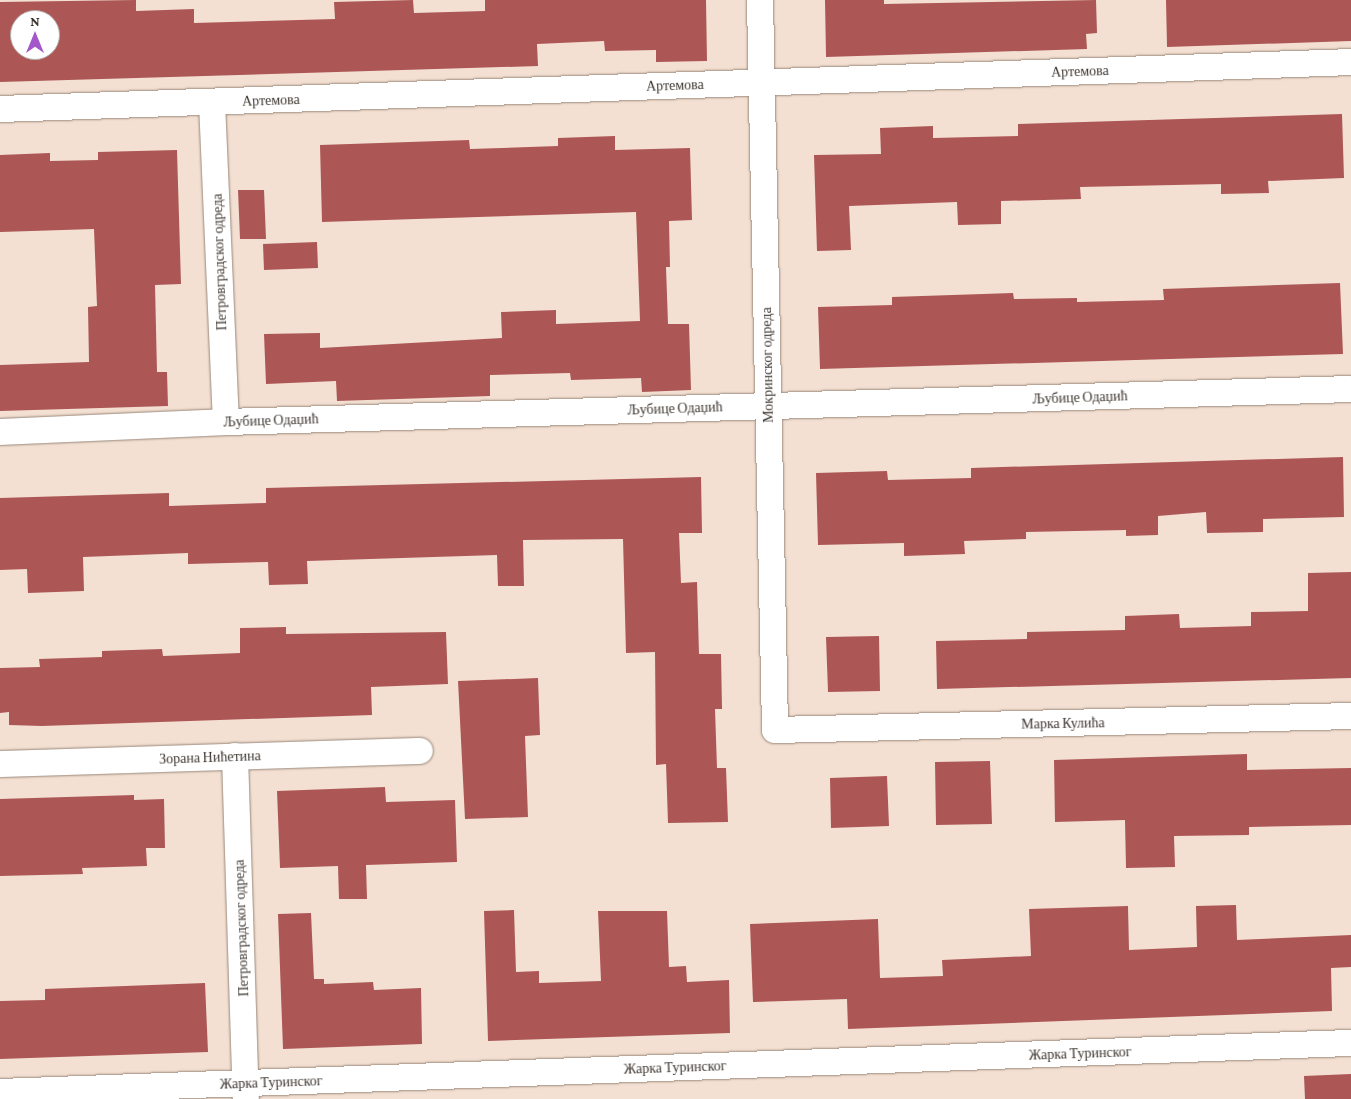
<!DOCTYPE html>
<html>
<head>
<meta charset="utf-8">
<style>
  body { margin:0 }
  #map { position:relative; width:1351px; height:1099px; overflow:hidden; background:#f3e0d2; font-family:"Crimson Pro",serif }
  div>[style] { position:absolute }
  .building>* { inset:0; background:#ad5656 }
  .roads { filter:drop-shadow(0 0 1px #99887b) drop-shadow(0 0 1px #99887b) }
  .minor>* { height:26px; margin:-13px; padding:0 13px; transform-origin:13px; border-radius:13px; background:#fff }
  span { translate:-50% -50%; white-space:nowrap; text-align:center; line-height:1.15; -webkit-text-stroke:5px #fff; paint-order:stroke }
  .street-label { font-size:14px; color:#3d3630 }
  .north { position:absolute; left:10px; top:10px; width:50px; height:50px; box-sizing:border-box; background:#fff; border:1px solid #b1afac; border-radius:50%; rotate:0deg; font-size:14px; font-weight:700; line-height:20px; text-align:center; color:#3d3630 }
  .north::after { content:''; display:block; margin:auto; width:18px; height:22px; background:#a357ca; clip-path:polygon(50% 0,100% 100%,50% 72%,0 100%) }
</style>
</head>
<body>
<div id="map">
  <div class="building">
    <div style="clip-path:polygon(evenodd,136px 0,136px 11px,194px 9px,194px 23px,335px 19px,334px 2px,413px 0,414px 13px,485px 11px,485px 0,706px 0,707px 61px,656px 62px,656px 50px,605px 51px,604px 41px,537px 44px,538px 66px,0 82px,0 2px,136px 0,20px 20px,50px 20px,50px 50px,20px 50px,20px 20px)"></div>
    <div style="clip-path:polygon(825px 0,884px 0,884px 4px,1096px 0,1097px 33px,1086px 34px,1087px 49px,826px 57px)"></div>
    <div style="clip-path:polygon(1166px 0,1351px 0,1351px 41px,1167px 47px)"></div>
    <div style="clip-path:polygon(1342px 114px,1344px 178px,1268px 181px,1269px 193px,1221px 194px,1221px 184px,1080px 187px,1081px 199px,1001px 201px,1001px 224px,958px 225px,957px 202px,849px 206px,851px 250px,817px 251px,814px 155px,881px 154px,880px 128px,933px 126px,933px 138px,1018px 136px,1018px 124px)"></div>
    <div style="clip-path:polygon(615px 136px,615px 150px,690px 148px,692px 220px,669px 221px,670px 267px,666px 267px,668px 324px,689px 324px,691px 390px,642px 392px,641px 378px,571px 380px,570px 373px,490px 375px,490px 396px,337px 401px,336px 381px,266px 384px,264px 334px,320px 333px,320px 348px,502px 338px,501px 312px,556px 310px,556px 324px,640px 321px,636px 212px,322px 222px,320px 145px,469px 140px,470px 149px,558px 146px,558px 138px)"></div>
    <div style="clip-path:polygon(177px 150px,181px 284px,155px 285px,157px 372px,167px 372px,168px 406px,0 411px,0 365px,89px 362px,88px 307px,97px 306px,94px 229px,0 232px,0 155px,50px 153px,50px 161px,98px 160px,98px 152px)"></div>
    <div style="clip-path:polygon(238px 190px,264px 190px,266px 239px,240px 239px)"></div>
    <div style="clip-path:polygon(317px 242px,318px 268px,264px 270px,263px 244px)"></div>
    <div style="clip-path:polygon(1340px 283px,1343px 354px,820px 369px,818px 307px,892px 305px,892px 297px,1013px 293px,1014px 299px,1077px 298px,1077px 302px,1164px 300px,1163px 289px)"></div>
    <div style="clip-path:polygon(1343px 457px,1344px 517px,1263px 519px,1263px 532px,1207px 533px,1206px 512px,1158px 516px,1158px 535px,1126px 536px,1126px 530px,1026px 532px,1026px 539px,964px 541px,965px 554px,904px 556px,904px 543px,818px 545px,816px 473px,887px 471px,888px 480px,971px 478px,971px 468px)"></div>
    <div style="clip-path:polygon(701px 477px,702px 533px,679px 533px,681px 583px,697px 582px,699px 654px,721px 654px,722px 709px,715px 709px,717px 768px,726px 768px,728px 822px,668px 823px,666px 764px,656px 765px,655px 652px,626px 653px,623px 539px,523px 540px,524px 586px,498px 586px,497px 555px,307px 561px,308px 584px,269px 585px,268px 562px,188px 564px,188px 553px,83px 557px,84px 591px,28px 593px,27px 569px,0 570px,0 498px,169px 493px,169px 506px,266px 503px,266px 488px)"></div>
    <div style="clip-path:polygon(1351px 572px,1351px 678px,937px 689px,936px 641px,1027px 639px,1027px 632px,1125px 630px,1125px 616px,1179px 614px,1180px 628px,1251px 626px,1251px 612px,1308px 611px,1308px 573px)"></div>
    <div style="clip-path:polygon(286px 627px,286px 634px,446px 632px,448px 684px,371px 687px,372px 715px,42px 726px,9px 725px,9px 712px,0 713px,0 668px,40px 667px,39px 659px,102px 657px,102px 651px,162px 649px,163px 656px,240px 653px,240px 628px)"></div>
    <div style="clip-path:polygon(879px 636px,880px 691px,828px 692px,826px 637px)"></div>
    <div style="clip-path:polygon(538px 678px,540px 735px,525px 736px,528px 817px,465px 819px,458px 681px)"></div>
    <div style="clip-path:polygon(1247px 754px,1247px 770px,1351px 768px,1351px 825px,1249px 827px,1249px 835px,1174px 836px,1175px 867px,1126px 868px,1125px 820px,1055px 822px,1054px 760px)"></div>
    <div style="clip-path:polygon(990px 761px,992px 824px,936px 825px,935px 762px)"></div>
    <div style="clip-path:polygon(887px 776px,889px 826px,831px 828px,830px 778px)"></div>
    <div style="clip-path:polygon(385px 787px,386px 802px,455px 800px,457px 862px,366px 865px,367px 899px,339px 899px,338px 866px,280px 868px,277px 791px)"></div>
    <div style="clip-path:polygon(134px 795px,134px 800px,164px 799px,165px 848px,146px 848px,147px 866px,82px 868px,83px 874px,0 876px,0 799px)"></div>
    <div style="clip-path:polygon(1236px 905px,1237px 940px,1351px 935px,1351px 967px,1331px 968px,1332px 1011px,848px 1029px,847px 999px,753px 1002px,750px 924px,878px 919px,880px 978px,943px 976px,942px 960px,1031px 956px,1029px 909px,1128px 906px,1129px 950px,1197px 947px,1196px 906px)"></div>
    <div style="clip-path:polygon(514px 910px,516px 972px,539px 971px,539px 983px,601px 981px,598px 911px,667px 911px,669px 967px,686px 966px,687px 982px,729px 980px,730px 1033px,488px 1041px,484px 911px)"></div>
    <div style="clip-path:polygon(311px 913px,314px 979px,324px 979px,324px 984px,373px 982px,374px 990px,421px 988px,422px 1044px,283px 1049px,278px 914px)"></div>
    <div style="clip-path:polygon(205px 983px,208px 1052px,0 1059px,0 1001px,45px 1000px,45px 989px)"></div>
    <div style="clip-path:polygon(1351px 1074px,1351px 1099px,1305px 1099px,1304px 1076px)"></div>
  </div>
  <div class="roads">
    <div class="minor">
      <div style="left:760px;top:0;width:730px;rotate:88.82deg"></div>
      <div style="left:775px;top:730px;width:576px;rotate:-1.39deg"></div>
      <div style="left:212px;top:103px;width:319px;rotate:87.5deg"></div>
      <div style="left:0;top:109px;width:1352px;rotate:-1.99deg"></div>
      <div style="left:0;top:432px;width:226px;rotate:-2.5deg"></div>
      <div style="left:226px;top:422px;width:1125px;rotate:-1.68deg"></div>
      <div style="left:235px;top:756px;width:343px;rotate:88.2deg"></div>
      <div style="left:0;top:764px;width:420px;rotate:-1.8deg"></div>
      <div style="left:0;top:1092px;width:1352px;rotate:-2.08deg"></div>
    </div>
  </div>
  <div class="street-label">
    <span style="left:1080px;top:71px;rotate:-2deg">Артемова</span>
    <span style="left:675px;top:85px;rotate:-2deg">Артемова</span>
    <span style="left:271px;top:100px;rotate:-2deg">Артемова</span>
    <span style="left:219px;top:262px;rotate:-92deg">Петровградског одреда</span>
    <span style="left:767px;top:365px;rotate:-91deg">Мокринског одреда</span>
    <span style="left:1080px;top:397px;rotate:-2deg">Љубице Одаџић</span>
    <span style="left:675px;top:408px;rotate:-2deg">Љубице Одаџић</span>
    <span style="left:271px;top:420px;rotate:-2deg">Љубице Одаџић</span>
    <span style="left:1063px;top:723px;rotate:-1deg">Марка Кулића</span>
    <span style="left:210px;top:757px;rotate:-2deg">Зорана Нићетина</span>
    <span style="left:241px;top:928px;rotate:-92deg">Петровградског одреда</span>
    <span style="left:1080px;top:1053px;rotate:-2deg">Жарка Туринског</span>
    <span style="left:675px;top:1067px;rotate:-2deg">Жарка Туринског</span>
    <span style="left:271px;top:1082px;rotate:-2deg">Жарка Туринског</span>
  </div>
  <div class="north">N</div>
</div>
</body>
</html>
